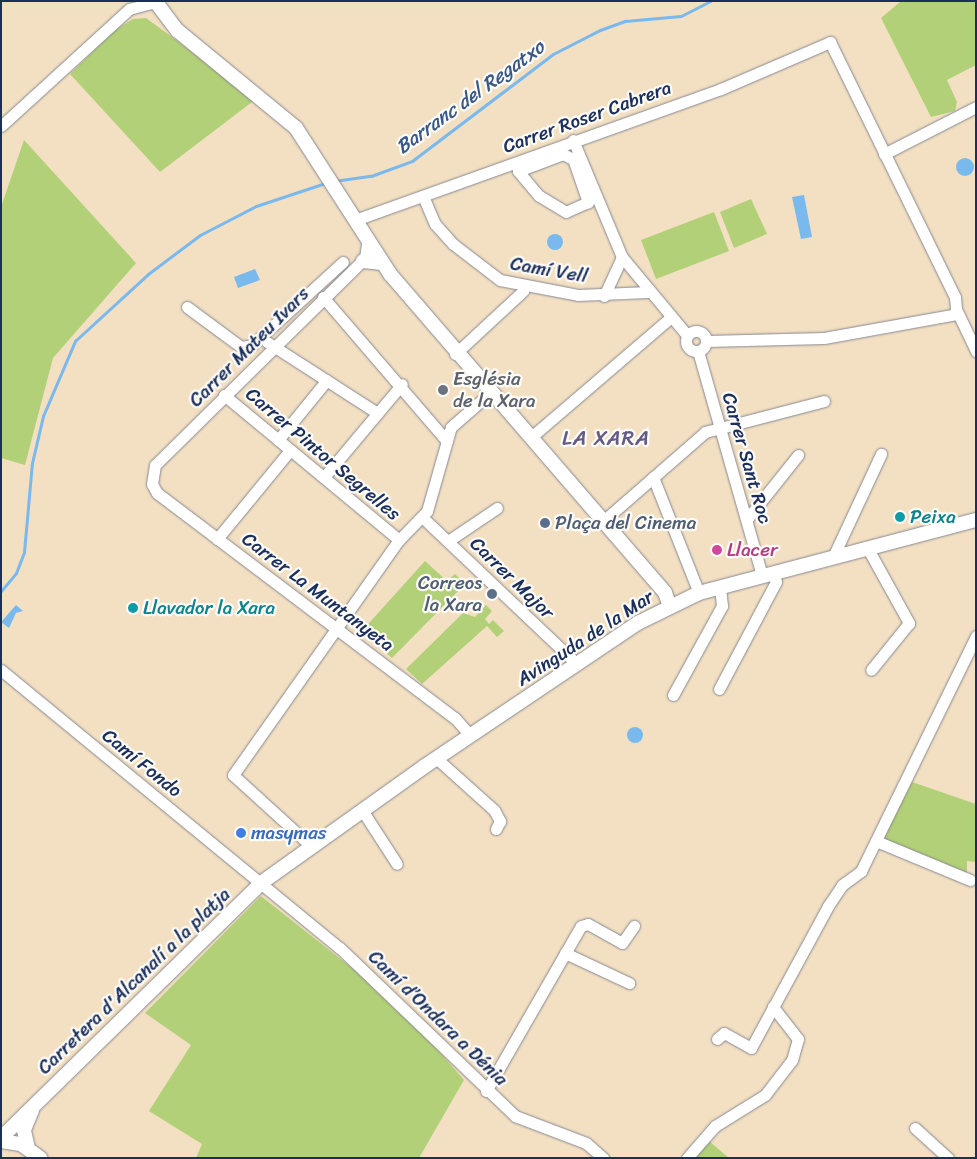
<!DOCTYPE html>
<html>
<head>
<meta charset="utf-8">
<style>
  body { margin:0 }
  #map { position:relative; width:977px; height:1159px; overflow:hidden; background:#f3e0c3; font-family:Sriracha,sans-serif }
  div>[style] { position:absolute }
  .green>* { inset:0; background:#b2d077 }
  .water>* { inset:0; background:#7ab9ee }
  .round { border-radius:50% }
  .stream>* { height:3px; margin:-1.5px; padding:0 1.5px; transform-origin:1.5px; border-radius:1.5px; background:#7ab9ee }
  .roads { filter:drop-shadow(0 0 1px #878890) drop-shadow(0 0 1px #878890) }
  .minor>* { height:11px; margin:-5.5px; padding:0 5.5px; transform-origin:5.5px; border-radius:5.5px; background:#fff }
  .minor>.ring { margin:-5.5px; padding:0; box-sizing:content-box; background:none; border:11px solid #fff; border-radius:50% }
  .major>* { height:14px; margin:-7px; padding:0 7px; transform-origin:7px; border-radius:7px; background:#fff }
  .dots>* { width:14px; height:14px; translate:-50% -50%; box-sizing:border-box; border:2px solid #fdfcf7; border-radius:50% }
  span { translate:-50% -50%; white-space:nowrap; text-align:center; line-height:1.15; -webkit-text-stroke:4.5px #fdfcf7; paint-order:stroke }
  .street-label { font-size:19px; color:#1b2f5e }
  .worship-label { font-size:19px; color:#5b616d }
  .left { translate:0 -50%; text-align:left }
  .culture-label { font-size:19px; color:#0d838f }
  .service-label { font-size:19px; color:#4e5e75 }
  .right { translate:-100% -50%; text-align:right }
  .hotel-label { font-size:19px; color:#b23c85 }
  .shop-label { font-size:19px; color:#366cbe }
  .water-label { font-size:20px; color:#385889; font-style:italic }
  .quarter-label { font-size:21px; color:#645b88; letter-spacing:1px }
  .frame { position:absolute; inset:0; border:2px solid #1b2f5e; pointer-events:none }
</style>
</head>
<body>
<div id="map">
  <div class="green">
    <div style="clip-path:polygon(901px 1px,976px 1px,976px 65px,947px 80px,957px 102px,955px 111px,931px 117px,881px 18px)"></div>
    <div style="clip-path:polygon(146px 18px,256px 99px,160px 172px,70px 74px,114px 31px,133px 19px)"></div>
    <div style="clip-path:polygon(24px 140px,136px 263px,53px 358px,25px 465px,1px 458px,1px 207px)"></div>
    <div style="clip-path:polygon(751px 199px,767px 234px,734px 248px,720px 212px)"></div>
    <div style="clip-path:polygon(714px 212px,729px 251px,656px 279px,641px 240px)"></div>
    <div style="clip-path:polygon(425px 561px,447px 581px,455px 574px,465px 584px,392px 658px,361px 632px)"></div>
    <div style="clip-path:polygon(486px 605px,492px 611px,485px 619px,489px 624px,493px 620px,504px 631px,497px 637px,487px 626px,422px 684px,406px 669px,463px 613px,475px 617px)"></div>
    <div style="clip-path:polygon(912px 782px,976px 804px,976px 862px,967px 861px,967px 874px,882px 841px)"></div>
    <div style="clip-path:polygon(261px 896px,367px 980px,414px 1023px,464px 1080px,419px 1158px,196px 1158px,202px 1144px,149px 1111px,191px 1045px,145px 1013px)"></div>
    <div style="clip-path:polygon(709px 1141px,729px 1158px,695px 1158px)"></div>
  </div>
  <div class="water">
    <div class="round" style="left:956px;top:158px;width:18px;height:18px"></div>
    <div style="clip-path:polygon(804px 195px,812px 237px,801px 239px,792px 197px)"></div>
    <div class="round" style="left:547px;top:234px;width:16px;height:16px"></div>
    <div style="clip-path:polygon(255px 269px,260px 280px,238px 288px,234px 277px)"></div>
    <div style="clip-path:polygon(16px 605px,23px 611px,16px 613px,9px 628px,1px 622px)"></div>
    <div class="round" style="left:627px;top:727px;width:16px;height:16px"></div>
  </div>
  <div class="stream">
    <div style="left:334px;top:181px;width:37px;rotate:-8deg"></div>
    <div style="left:371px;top:176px;width:44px;rotate:-20.1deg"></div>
    <div style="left:412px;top:161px;width:177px;rotate:-37.2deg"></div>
    <div style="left:553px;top:54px;width:53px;rotate:-27.1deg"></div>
    <div style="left:600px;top:30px;width:27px;rotate:-20deg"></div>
    <div style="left:625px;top:21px;width:56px;rotate:-5.1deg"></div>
    <div style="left:681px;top:16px;width:33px;rotate:-27deg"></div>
    <div style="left:1px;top:591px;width:23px;rotate:-50deg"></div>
    <div style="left:16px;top:573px;width:22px;rotate:-69deg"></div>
    <div style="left:24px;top:552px;width:89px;rotate:-84.9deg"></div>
    <div style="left:32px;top:463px;width:48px;rotate:-76.8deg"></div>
    <div style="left:43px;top:416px;width:82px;rotate:-66.9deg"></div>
    <div style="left:75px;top:341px;width:99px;rotate:-42.5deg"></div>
    <div style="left:148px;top:274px;width:65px;rotate:-36.9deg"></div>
    <div style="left:200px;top:235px;width:63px;rotate:-27.4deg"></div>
    <div style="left:256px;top:206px;width:73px;rotate:-18.4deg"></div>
  </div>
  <div class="roads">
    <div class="minor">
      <div style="left:1px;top:126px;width:173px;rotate:-42.4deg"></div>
      <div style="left:129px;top:9px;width:27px;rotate:-15deg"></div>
      <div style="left:573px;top:140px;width:127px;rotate:67.3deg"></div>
      <div style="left:622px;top:257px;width:102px;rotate:50.2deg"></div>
      <div style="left:563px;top:154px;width:11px;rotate:27deg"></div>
      <div style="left:573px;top:159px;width:46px;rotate:70.8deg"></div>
      <div style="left:588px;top:202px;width:24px;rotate:156deg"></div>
      <div style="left:566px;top:212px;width:31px;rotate:-149deg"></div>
      <div style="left:539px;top:196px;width:33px;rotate:-130deg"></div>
      <div style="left:518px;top:171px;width:48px;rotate:-20.7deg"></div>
      <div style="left:884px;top:154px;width:103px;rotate:-27.1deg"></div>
      <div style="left:423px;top:196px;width:30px;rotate:67deg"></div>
      <div style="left:435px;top:224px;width:27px;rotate:48deg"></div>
      <div style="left:453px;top:244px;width:59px;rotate:37.5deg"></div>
      <div style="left:500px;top:280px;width:79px;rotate:10.9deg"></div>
      <div style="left:578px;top:295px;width:70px;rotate:-2.5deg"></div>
      <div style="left:355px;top:220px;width:389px;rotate:-19.7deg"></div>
      <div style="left:721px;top:89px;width:119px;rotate:-23.3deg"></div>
      <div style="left:830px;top:42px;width:284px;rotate:63.9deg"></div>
      <div style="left:955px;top:297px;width:12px;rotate:85deg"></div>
      <div style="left:956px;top:309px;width:47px;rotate:64.5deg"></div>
      <div style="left:367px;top:244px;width:14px;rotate:98deg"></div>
      <div style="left:365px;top:258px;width:295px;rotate:135.4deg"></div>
      <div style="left:155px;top:465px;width:19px;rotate:99deg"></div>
      <div style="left:152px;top:484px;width:10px;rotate:61deg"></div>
      <div style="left:157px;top:493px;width:373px;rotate:37.1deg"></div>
      <div style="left:455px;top:718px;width:23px;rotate:49deg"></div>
      <div style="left:604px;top:296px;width:43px;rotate:-65.2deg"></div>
      <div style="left:323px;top:297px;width:190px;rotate:49.3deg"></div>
      <div style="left:187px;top:307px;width:67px;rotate:36.5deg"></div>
      <div style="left:241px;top:347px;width:11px;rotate:-10deg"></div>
      <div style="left:252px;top:345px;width:123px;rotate:-42.4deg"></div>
      <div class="ring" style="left:686px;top:331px;width:9px;height:9px"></div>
      <div style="left:707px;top:341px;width:117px;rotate:-1.5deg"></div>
      <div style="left:824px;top:338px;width:136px;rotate:-10.2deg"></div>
      <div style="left:267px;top:342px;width:131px;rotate:32.8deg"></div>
      <div style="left:698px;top:351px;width:233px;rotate:74.1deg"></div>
      <div style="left:455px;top:354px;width:93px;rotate:-42.8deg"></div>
      <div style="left:224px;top:395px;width:227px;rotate:39.6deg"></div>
      <div style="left:530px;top:438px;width:183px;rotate:-40.6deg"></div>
      <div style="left:278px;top:440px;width:77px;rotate:-50.8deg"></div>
      <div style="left:324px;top:477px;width:121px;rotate:-50deg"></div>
      <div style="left:653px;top:477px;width:125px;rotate:68.4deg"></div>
      <div style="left:422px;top:517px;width:214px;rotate:43.5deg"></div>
      <div style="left:747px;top:519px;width:82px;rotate:-51.4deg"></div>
      <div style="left:602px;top:522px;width:137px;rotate:-41.1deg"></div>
      <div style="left:705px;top:432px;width:123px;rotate:-14.6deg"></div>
      <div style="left:217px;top:539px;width:115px;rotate:-50.6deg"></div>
      <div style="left:448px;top:541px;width:59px;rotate:-34deg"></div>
      <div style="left:868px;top:549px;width:85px;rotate:61deg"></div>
      <div style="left:909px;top:623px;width:60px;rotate:129deg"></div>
      <div style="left:833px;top:557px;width:114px;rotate:-65deg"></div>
      <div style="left:1px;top:670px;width:438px;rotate:39.4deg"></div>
      <div style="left:340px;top:948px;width:243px;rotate:43.8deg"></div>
      <div style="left:515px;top:1116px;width:76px;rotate:20.8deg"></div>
      <div style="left:586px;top:1143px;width:23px;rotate:41deg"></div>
      <div style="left:719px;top:689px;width:121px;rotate:-62deg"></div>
      <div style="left:776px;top:582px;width:9px;rotate:-103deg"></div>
      <div style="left:673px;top:695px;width:102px;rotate:-61.2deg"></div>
      <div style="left:722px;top:606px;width:19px;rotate:-96deg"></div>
      <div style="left:436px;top:758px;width:78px;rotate:41.9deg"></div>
      <div style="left:494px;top:810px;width:13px;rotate:61deg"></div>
      <div style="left:500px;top:821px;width:9px;rotate:117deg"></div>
      <div style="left:362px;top:810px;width:64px;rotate:57.1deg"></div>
      <div style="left:876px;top:841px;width:102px;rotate:22.5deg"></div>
      <div style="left:310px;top:845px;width:104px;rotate:-137.7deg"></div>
      <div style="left:233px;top:775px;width:288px;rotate:-54.8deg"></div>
      <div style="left:399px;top:540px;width:40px;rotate:-46deg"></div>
      <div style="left:427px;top:511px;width:87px;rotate:-74.1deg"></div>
      <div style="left:451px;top:427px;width:52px;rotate:-41.1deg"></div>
      <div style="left:565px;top:953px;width:71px;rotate:25.1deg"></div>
      <div style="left:717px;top:1039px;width:9px;rotate:-41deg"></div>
      <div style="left:724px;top:1033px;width:31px;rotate:29deg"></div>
      <div style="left:751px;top:1048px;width:162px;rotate:-61.5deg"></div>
      <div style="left:828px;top:906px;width:25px;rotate:-56deg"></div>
      <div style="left:842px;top:885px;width:24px;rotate:-36deg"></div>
      <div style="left:861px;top:871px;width:262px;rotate:-63.9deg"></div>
      <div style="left:486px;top:1091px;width:190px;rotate:-60.1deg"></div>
      <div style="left:581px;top:926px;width:7px;rotate:-16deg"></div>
      <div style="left:588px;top:924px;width:39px;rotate:29deg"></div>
      <div style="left:622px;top:943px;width:21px;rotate:-55deg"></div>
      <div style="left:915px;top:1128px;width:45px;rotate:42.3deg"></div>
      <div style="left:687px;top:1158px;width:43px;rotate:-48.8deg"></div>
      <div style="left:715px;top:1126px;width:59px;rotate:-31.8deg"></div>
      <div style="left:765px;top:1095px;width:44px;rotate:-52.4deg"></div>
      <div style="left:792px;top:1060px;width:22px;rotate:-74deg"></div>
      <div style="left:798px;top:1039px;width:41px;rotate:-128deg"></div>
    </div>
    <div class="major">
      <div style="left:155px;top:1px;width:38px;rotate:53deg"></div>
      <div style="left:178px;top:31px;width:153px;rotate:39.4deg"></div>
      <div style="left:296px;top:128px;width:174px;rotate:57.2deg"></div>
      <div style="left:390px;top:274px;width:421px;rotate:49.2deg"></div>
      <div style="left:665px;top:593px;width:14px;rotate:69deg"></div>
      <div style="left:363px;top:261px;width:19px;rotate:6deg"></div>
      <div style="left:1px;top:1138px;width:364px;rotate:-44.4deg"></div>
      <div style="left:261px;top:883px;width:201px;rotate:-35.5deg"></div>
      <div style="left:425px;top:766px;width:257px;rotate:-33.9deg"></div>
      <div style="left:638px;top:623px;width:68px;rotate:-26.2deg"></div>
      <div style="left:699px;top:593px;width:286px;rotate:-14.8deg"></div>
      <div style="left:1px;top:1141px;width:20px;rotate:9deg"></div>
      <div style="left:21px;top:1144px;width:24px;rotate:36deg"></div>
      <div style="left:28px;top:1148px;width:18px;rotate:-103deg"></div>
      <div style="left:24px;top:1130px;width:22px;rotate:-68deg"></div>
    </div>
  </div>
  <div class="dots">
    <div style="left:443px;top:390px;background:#6b7280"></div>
    <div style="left:900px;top:517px;background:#0f9aa8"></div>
    <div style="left:545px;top:523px;background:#5c6f8a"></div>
    <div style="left:717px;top:550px;background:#d1479c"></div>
    <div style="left:492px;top:594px;background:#5c6f8a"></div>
    <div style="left:133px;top:608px;background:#0f9aa8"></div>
    <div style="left:241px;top:833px;background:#3f7fe0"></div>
  </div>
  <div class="street-label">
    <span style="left:587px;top:117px;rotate:-20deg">Carrer Roser Cabrera</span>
    <span style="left:549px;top:270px;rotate:10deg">Camí Vell</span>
    <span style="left:249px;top:347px;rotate:-45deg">Carrer Mateu Ivars</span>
    <span style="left:323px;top:454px;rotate:40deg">Carrer Pintor Segrelles</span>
    <span style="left:747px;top:458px;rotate:74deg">Carrer Sant Roc</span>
    <span style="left:512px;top:578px;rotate:44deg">Carrer Major</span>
    <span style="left:318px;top:592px;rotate:37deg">Carrer La Muntanyeta</span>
    <span style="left:585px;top:638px;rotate:-33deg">Avinguda de la Mar</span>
    <span style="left:142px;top:763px;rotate:39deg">Camí Fondo</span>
    <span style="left:134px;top:981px;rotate:-44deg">Carretera d'Alcanalí a la platja</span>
    <span style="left:438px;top:1018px;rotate:44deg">Camí d’Ondara a Dénia</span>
  </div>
  <div class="worship-label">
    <span class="left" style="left:453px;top:390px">Església<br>de la Xara</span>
  </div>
  <div class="culture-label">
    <span class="left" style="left:910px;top:517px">Peixa</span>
    <span class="left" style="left:143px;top:608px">Llavador la Xara</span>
  </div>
  <div class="service-label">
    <span class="left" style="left:555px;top:523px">Plaça del Cinema</span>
    <span class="right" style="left:482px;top:594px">Correos<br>la Xara</span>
  </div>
  <div class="hotel-label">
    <span class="left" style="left:727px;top:550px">Llacer</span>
  </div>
  <div class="shop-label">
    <span class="left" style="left:251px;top:833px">masymas</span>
  </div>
  <div class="water-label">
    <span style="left:470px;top:97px;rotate:-36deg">Barranc del Regatxo</span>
  </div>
  <div class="quarter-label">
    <span style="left:606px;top:438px">LA XARA</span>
  </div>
  <div class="frame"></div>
</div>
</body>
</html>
